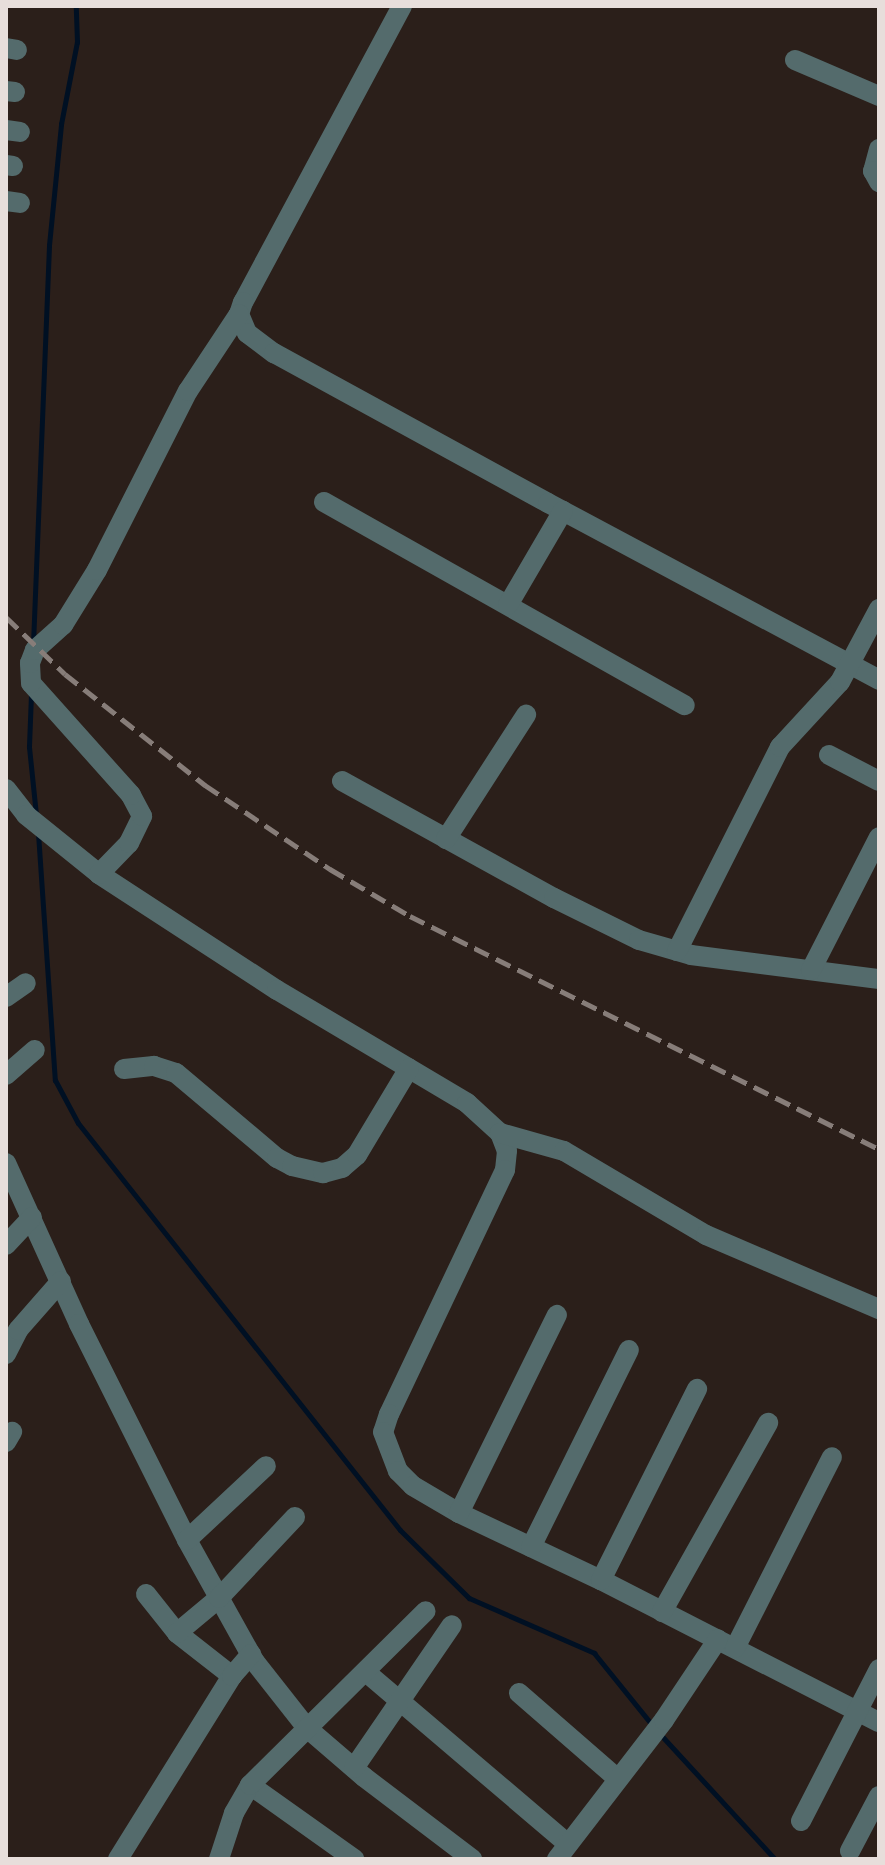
<!DOCTYPE html>
<html>
<head>
<meta charset="utf-8">
<style>
  body { margin:0 }
  #map { position:relative; width:885px; height:1865px; overflow:hidden; background:#2b1f1a; font-family:"IBM Plex Serif",serif }
  div>[style] { position:absolute }
  .stream>* { height:5px; margin:-2.5px; padding:0 2.5px; transform-origin:2.5px; border-radius:2.5px; background:#001023 }
  .minor>* { height:20px; margin:-10px; padding:0 10px; transform-origin:10px; border-radius:10px; background:#546b6c }
  .rail>* { height:5px; margin-top:-2.5px; transform-origin:0; background:repeating-linear-gradient(90deg,#877d79 0 16px,transparent 0 24px) }
  span { translate:-50% -50%; white-space:nowrap; text-align:center; line-height:1.15; -webkit-text-stroke:6px #2b1f1a; paint-order:stroke }
  .frame { position:absolute; inset:0; border:8px solid #e7dedb; pointer-events:none }
</style>
</head>
<body>
<div id="map">
  <div class="stream">
    <div style="left:33px;top:644px;width:399px;rotate:-87.7deg"></div>
    <div style="left:49px;top:245px;width:122px;rotate:-84.3deg"></div>
    <div style="left:61px;top:124px;width:84px;rotate:-79deg"></div>
    <div style="left:77px;top:42px;width:36px;rotate:-92deg"></div>
    <div style="left:31px;top:694px;width:53px;rotate:92.2deg"></div>
    <div style="left:29px;top:747px;width:68px;rotate:84.1deg"></div>
    <div style="left:38px;top:833px;width:248px;rotate:86.1deg"></div>
    <div style="left:55px;top:1080px;width:49px;rotate:61.9deg"></div>
    <div style="left:78px;top:1123px;width:519px;rotate:51.65deg"></div>
    <div style="left:400px;top:1530px;width:97px;rotate:44.6deg"></div>
    <div style="left:469px;top:1598px;width:137px;rotate:23.7deg"></div>
    <div style="left:594px;top:1653px;width:94px;rotate:51.1deg"></div>
    <div style="left:659px;top:1733px;width:171px;rotate:47.4deg"></div>
  </div>
  <div class="minor">
    <div style="left:402px;top:6px;width:336px;rotate:118.2deg"></div>
    <div style="left:243px;top:302px;width:13px;rotate:108deg"></div>
    <div style="left:239px;top:314px;width:21px;rotate:67deg"></div>
    <div style="left:247px;top:333px;width:34px;rotate:37deg"></div>
    <div style="left:274px;top:353px;width:312px;rotate:28.7deg"></div>
    <div style="left:548px;top:503px;width:375px;rotate:28.1deg"></div>
    <div style="left:6px;top:48px;width:11px;rotate:10deg"></div>
    <div style="left:795px;top:60px;width:91px;rotate:23.2deg"></div>
    <div style="left:6px;top:91px;width:9px;rotate:6deg"></div>
    <div style="left:6px;top:130px;width:14px;rotate:8deg"></div>
    <div style="left:879px;top:149px;width:23px;rotate:105deg"></div>
    <div style="left:873px;top:171px;width:13px;rotate:61deg"></div>
    <div style="left:6px;top:165px;width:7px;rotate:8deg"></div>
    <div style="left:6px;top:201px;width:14px;rotate:8deg"></div>
    <div style="left:324px;top:502px;width:414px;rotate:29.4deg"></div>
    <div style="left:508px;top:605px;width:109px;rotate:-59.7deg"></div>
    <div style="left:829px;top:755px;width:56px;rotate:27.5deg"></div>
    <div style="left:342px;top:781px;width:242px;rotate:28.9deg"></div>
    <div style="left:554px;top:898px;width:95px;rotate:26.3deg"></div>
    <div style="left:639px;top:940px;width:54px;rotate:16.1deg"></div>
    <div style="left:691px;top:955px;width:190px;rotate:7.3deg"></div>
    <div style="left:6px;top:789px;width:33px;rotate:52deg"></div>
    <div style="left:26px;top:815px;width:94px;rotate:38.9deg"></div>
    <div style="left:99px;top:874px;width:212px;rotate:33.1deg"></div>
    <div style="left:277px;top:990px;width:221px;rotate:30.7deg"></div>
    <div style="left:467px;top:1103px;width:45px;rotate:42.3deg"></div>
    <div style="left:500px;top:1133px;width:19px;rotate:69deg"></div>
    <div style="left:507px;top:1151px;width:19px;rotate:96deg"></div>
    <div style="left:505px;top:1170px;width:270px;rotate:115.4deg"></div>
    <div style="left:389px;top:1414px;width:19px;rotate:108deg"></div>
    <div style="left:383px;top:1432px;width:42px;rotate:69deg"></div>
    <div style="left:398px;top:1471px;width:21px;rotate:45deg"></div>
    <div style="left:413px;top:1486px;width:53px;rotate:30.4deg"></div>
    <div style="left:459px;top:1513px;width:157px;rotate:25.3deg"></div>
    <div style="left:601px;top:1580px;width:312px;rotate:27.1deg"></div>
    <div style="left:446px;top:839px;width:148px;rotate:-57.2deg"></div>
    <div style="left:99px;top:874px;width:43px;rotate:-45.9deg"></div>
    <div style="left:129px;top:843px;width:30px;rotate:-64deg"></div>
    <div style="left:142px;top:816px;width:24px;rotate:-118deg"></div>
    <div style="left:131px;top:795px;width:150px;rotate:-131.8deg"></div>
    <div style="left:31px;top:683px;width:20px;rotate:-93deg"></div>
    <div style="left:30px;top:663px;width:14px;rotate:-69deg"></div>
    <div style="left:35px;top:650px;width:38px;rotate:-42deg"></div>
    <div style="left:63px;top:625px;width:65px;rotate:-58.3deg"></div>
    <div style="left:97px;top:570px;width:201px;rotate:-63.1deg"></div>
    <div style="left:188px;top:391px;width:92px;rotate:-56.5deg"></div>
    <div style="left:677px;top:951px;width:229px;rotate:-63.2deg"></div>
    <div style="left:780px;top:747px;width:88px;rotate:-47.3deg"></div>
    <div style="left:840px;top:682px;width:83px;rotate:-61.9deg"></div>
    <div style="left:811px;top:970px;width:149px;rotate:-62.9deg"></div>
    <div style="left:6px;top:997px;width:24px;rotate:-35deg"></div>
    <div style="left:124px;top:1069px;width:30px;rotate:-6deg"></div>
    <div style="left:154px;top:1066px;width:23px;rotate:18deg"></div>
    <div style="left:176px;top:1073px;width:132px;rotate:40.1deg"></div>
    <div style="left:277px;top:1158px;width:17px;rotate:28deg"></div>
    <div style="left:292px;top:1166px;width:32px;rotate:13deg"></div>
    <div style="left:323px;top:1173px;width:20px;rotate:-15deg"></div>
    <div style="left:342px;top:1168px;width:20px;rotate:-41deg"></div>
    <div style="left:357px;top:1155px;width:101px;rotate:-59.1deg"></div>
    <div style="left:6px;top:1075px;width:38px;rotate:-41deg"></div>
    <div style="left:500px;top:1133px;width:66px;rotate:15.7deg"></div>
    <div style="left:564px;top:1151px;width:165px;rotate:30.6deg"></div>
    <div style="left:706px;top:1235px;width:188px;rotate:23.2deg"></div>
    <div style="left:6px;top:1163px;width:177px;rotate:65.6deg"></div>
    <div style="left:79px;top:1324px;width:241px;rotate:63.4deg"></div>
    <div style="left:187px;top:1540px;width:140px;rotate:60.9deg"></div>
    <div style="left:255px;top:1662px;width:84px;rotate:51.8deg"></div>
    <div style="left:307px;top:1728px;width:75px;rotate:40.7deg"></div>
    <div style="left:364px;top:1777px;width:136px;rotate:37.2deg"></div>
    <div style="left:6px;top:1245px;width:38px;rotate:-47deg"></div>
    <div style="left:6px;top:1354px;width:27px;rotate:-63deg"></div>
    <div style="left:18px;top:1330px;width:65px;rotate:-48.7deg"></div>
    <div style="left:6px;top:1442px;width:12px;rotate:-59deg"></div>
    <div style="left:459px;top:1513px;width:221px;rotate:-63.7deg"></div>
    <div style="left:187px;top:1540px;width:108px;rotate:-43.1deg"></div>
    <div style="left:531px;top:1547px;width:220px;rotate:-63.6deg"></div>
    <div style="left:601px;top:1580px;width:214px;rotate:-63.3deg"></div>
    <div style="left:146px;top:1594px;width:50px;rotate:51.5deg"></div>
    <div style="left:177px;top:1633px;width:70px;rotate:38deg"></div>
    <div style="left:662px;top:1612px;width:217px;rotate:-60.7deg"></div>
    <div style="left:177px;top:1633px;width:55px;rotate:-39.8deg"></div>
    <div style="left:219px;top:1598px;width:111px;rotate:-46.8deg"></div>
    <div style="left:735px;top:1648px;width:214px;rotate:-63.1deg"></div>
    <div style="left:367px;top:1673px;width:264px;rotate:40.4deg"></div>
    <div style="left:519px;top:1693px;width:131px;rotate:41deg"></div>
    <div style="left:354px;top:1768px;width:173px;rotate:-55.6deg"></div>
    <div style="left:250px;top:1785px;width:128px;rotate:35.4deg"></div>
    <div style="left:801px;top:1821px;width:171px;rotate:-62.8deg"></div>
    <div style="left:850px;top:1851px;width:62px;rotate:-62.2deg"></div>
    <div style="left:118px;top:1859px;width:216px;rotate:-58.1deg"></div>
    <div style="left:232px;top:1676px;width:29px;rotate:-49deg"></div>
    <div style="left:219px;top:1859px;width:48px;rotate:-71.9deg"></div>
    <div style="left:234px;top:1813px;width:32px;rotate:-60deg"></div>
    <div style="left:250px;top:1785px;width:247px;rotate:-44.7deg"></div>
    <div style="left:557px;top:1859px;width:175px;rotate:-52.4deg"></div>
    <div style="left:664px;top:1720px;width:97px;rotate:-56.3deg"></div>
  </div>
  <div class="rail">
    <div style="left:6px;top:617px;width:82px;rotate:44deg"></div>
    <div style="left:65px;top:674px;width:179px;rotate:38.4deg"></div>
    <div style="left:205px;top:785px;width:151px;rotate:33.9deg"></div>
    <div style="left:330px;top:869px;width:93px;rotate:30.4deg"></div>
    <div style="left:410px;top:916px;width:524px;rotate:26.42deg"></div>
  </div>
  <div class="frame"></div>
</div>
</body>
</html>
